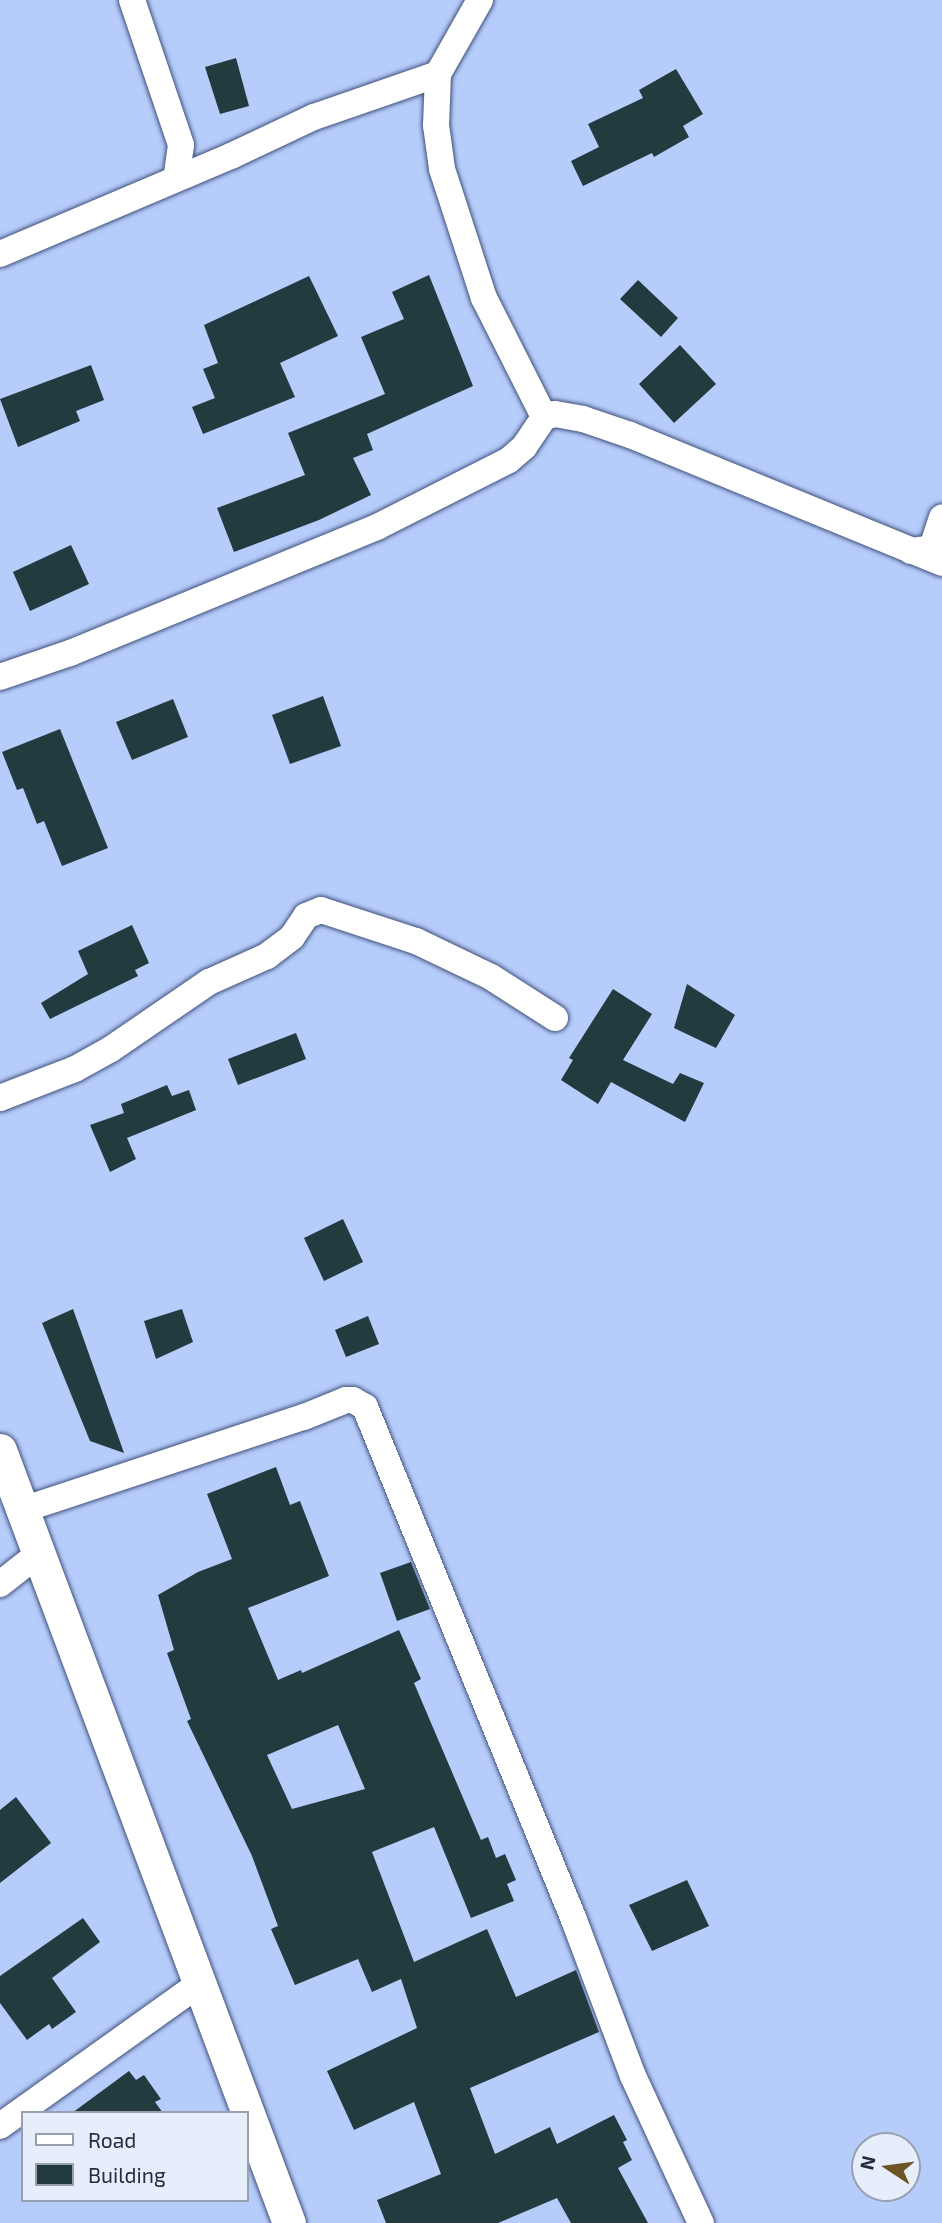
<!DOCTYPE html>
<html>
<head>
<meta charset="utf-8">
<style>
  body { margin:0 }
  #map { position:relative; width:942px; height:2223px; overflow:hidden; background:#b6ccfb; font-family:"Exo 2",sans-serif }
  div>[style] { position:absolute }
  .building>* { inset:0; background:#223b3e }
  .roads { filter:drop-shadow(0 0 2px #40517a) drop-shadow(0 0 2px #40517a) }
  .minor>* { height:26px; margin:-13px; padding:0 13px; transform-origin:13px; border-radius:13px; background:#fff }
  .tertiary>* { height:33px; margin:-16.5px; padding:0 16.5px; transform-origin:16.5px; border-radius:16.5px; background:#fff }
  span { translate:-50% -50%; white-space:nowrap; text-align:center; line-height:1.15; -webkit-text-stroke:7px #e6edfb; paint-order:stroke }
  .legend { position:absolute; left:21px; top:2111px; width:228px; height:91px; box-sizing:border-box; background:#e6edfb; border:2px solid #98a0af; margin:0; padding:9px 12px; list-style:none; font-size:21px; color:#242c3e }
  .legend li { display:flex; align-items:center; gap:14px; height:35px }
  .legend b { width:35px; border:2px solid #98a0af }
  .north { position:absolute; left:851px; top:2132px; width:70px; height:70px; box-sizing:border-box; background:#e6edfb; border:2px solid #98a0af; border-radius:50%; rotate:283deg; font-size:19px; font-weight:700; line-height:28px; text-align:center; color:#242c3e }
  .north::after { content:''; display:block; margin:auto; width:24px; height:32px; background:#6b5525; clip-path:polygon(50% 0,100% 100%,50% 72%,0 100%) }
</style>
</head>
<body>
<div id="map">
  <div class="building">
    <div style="clip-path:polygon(236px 58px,249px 106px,220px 114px,205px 67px)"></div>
    <div style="clip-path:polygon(676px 69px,703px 114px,683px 126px,689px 137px,654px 157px,652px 153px,583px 186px,571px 161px,599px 147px,588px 124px,643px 98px,639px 90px)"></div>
    <div style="clip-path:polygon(429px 275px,473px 386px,367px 434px,373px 450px,353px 458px,371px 495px,319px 520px,234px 552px,217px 508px,305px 475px,288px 433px,385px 394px,361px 337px,404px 319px,392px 292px)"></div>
    <div style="clip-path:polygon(309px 276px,338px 336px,280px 363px,295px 397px,203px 434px,192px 407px,215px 398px,203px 369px,218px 363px,204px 325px)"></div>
    <div style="clip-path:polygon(638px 280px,678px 318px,661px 337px,620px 299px)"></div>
    <div style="clip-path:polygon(680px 345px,716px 384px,674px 423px,639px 384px)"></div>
    <div style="clip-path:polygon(91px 365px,104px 400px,76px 411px,80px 421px,18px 447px,0 399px)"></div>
    <div style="clip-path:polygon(71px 545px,89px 584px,30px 611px,13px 572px)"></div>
    <div style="clip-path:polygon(323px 696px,341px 746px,290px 764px,272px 715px)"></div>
    <div style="clip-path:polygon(173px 699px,188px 737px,132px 760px,116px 722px)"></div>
    <div style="clip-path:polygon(60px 729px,108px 848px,62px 866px,44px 821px,37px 824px,23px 788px,17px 790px,2px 752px)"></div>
    <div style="clip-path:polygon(132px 925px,149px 963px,135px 970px,138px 976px,50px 1019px,41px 1003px,88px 974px,78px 951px)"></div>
    <div style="clip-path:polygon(687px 984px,735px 1015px,716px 1048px,674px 1028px)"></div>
    <div style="clip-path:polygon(613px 989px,652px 1014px,623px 1060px,673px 1084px,680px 1073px,704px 1083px,685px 1122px,611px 1082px,598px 1104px,561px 1080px,573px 1060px,569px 1058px)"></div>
    <div style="clip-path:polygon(296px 1033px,306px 1059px,238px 1085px,228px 1059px)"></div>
    <div style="clip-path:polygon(167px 1085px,172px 1096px,189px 1090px,196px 1110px,127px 1138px,136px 1159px,110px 1172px,90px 1125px,124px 1113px,121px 1104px)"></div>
    <div style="clip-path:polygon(343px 1219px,363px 1262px,324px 1281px,304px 1238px)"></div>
    <div style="clip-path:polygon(73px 1309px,124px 1453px,90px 1441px,42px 1323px)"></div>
    <div style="clip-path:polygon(182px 1309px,193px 1342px,156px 1359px,144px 1321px)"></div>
    <div style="clip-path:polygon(368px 1316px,379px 1344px,346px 1357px,335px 1330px)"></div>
    <div style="clip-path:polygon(evenodd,276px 1467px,290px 1505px,300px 1501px,329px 1576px,248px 1608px,278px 1680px,301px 1670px,302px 1673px,399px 1630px,421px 1679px,414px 1683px,481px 1840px,488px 1837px,496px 1858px,505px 1854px,516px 1880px,507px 1884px,514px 1901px,471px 1918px,434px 1827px,372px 1852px,414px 1962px,487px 1929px,516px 1997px,576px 1970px,599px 2032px,470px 2088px,495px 2154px,550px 2127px,557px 2144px,614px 2115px,627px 2140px,623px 2142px,632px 2160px,618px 2168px,648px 2223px,571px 2223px,557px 2198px,498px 2223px,386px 2223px,377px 2200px,441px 2174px,414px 2102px,354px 2130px,327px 2071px,417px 2028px,401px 1979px,372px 1992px,358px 1959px,295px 1985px,271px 1929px,278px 1926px,252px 1856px,187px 1721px,191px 1719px,167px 1653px,174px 1650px,158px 1595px,198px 1572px,232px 1559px,207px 1494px,276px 1467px,338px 1725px,365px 1789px,292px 1809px,267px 1755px,338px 1725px)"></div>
    <div style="clip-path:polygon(411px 1562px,430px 1609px,397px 1621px,380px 1573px)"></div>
    <div style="clip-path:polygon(16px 1797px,51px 1843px,0 1883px,0 1810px)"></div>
    <div style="clip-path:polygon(687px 1880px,709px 1926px,652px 1951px,629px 1905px)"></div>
    <div style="clip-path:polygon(83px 1918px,100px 1942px,52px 1978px,76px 2012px,52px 2029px,49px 2024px,27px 2040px,0 2003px,0 1976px)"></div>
    <div style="clip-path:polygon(129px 2071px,136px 2080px,144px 2075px,161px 2099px,155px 2102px,163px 2113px,72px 2113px)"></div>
  </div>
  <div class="roads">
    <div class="minor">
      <div style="left:132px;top:0;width:153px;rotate:71.3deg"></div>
      <div style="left:181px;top:145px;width:34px;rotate:98deg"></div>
      <div style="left:480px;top:0;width:85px;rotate:119.6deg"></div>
      <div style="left:438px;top:74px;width:51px;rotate:92.2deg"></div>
      <div style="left:436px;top:125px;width:44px;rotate:82.2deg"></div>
      <div style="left:442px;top:169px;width:136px;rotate:72deg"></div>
      <div style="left:484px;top:298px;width:133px;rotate:63.2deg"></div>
      <div style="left:0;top:254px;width:251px;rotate:-23deg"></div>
      <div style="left:231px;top:156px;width:92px;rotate:-25.2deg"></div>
      <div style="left:314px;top:117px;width:131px;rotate:-19.1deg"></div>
      <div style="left:911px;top:551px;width:21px;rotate:-8deg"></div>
      <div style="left:932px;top:548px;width:32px;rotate:-72deg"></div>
      <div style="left:0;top:677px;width:74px;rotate:-18.9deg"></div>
      <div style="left:70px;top:653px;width:332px;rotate:-22.3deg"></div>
      <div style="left:377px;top:527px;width:148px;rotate:-26.9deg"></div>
      <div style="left:509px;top:460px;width:20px;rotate:-41deg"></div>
      <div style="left:524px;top:447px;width:36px;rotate:-56deg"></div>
      <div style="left:544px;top:417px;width:11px;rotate:-15deg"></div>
      <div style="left:555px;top:414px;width:28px;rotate:10deg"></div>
      <div style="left:583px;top:419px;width:50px;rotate:18.8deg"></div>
      <div style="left:630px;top:435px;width:337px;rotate:22.3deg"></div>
      <div style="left:0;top:1098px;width:80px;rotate:-21.1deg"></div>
      <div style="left:75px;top:1069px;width:41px;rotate:-29.1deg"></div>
      <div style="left:111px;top:1049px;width:119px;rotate:-34.4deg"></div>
      <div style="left:209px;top:982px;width:64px;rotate:-24.1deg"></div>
      <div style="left:267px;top:956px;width:31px;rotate:-37deg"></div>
      <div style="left:292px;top:937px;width:25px;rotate:-56deg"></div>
      <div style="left:306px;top:916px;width:16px;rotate:-22deg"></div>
      <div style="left:321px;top:910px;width:100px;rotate:18.1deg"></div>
      <div style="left:416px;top:941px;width:83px;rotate:25.6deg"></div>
      <div style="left:491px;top:977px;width:76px;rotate:32.6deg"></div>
      <div style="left:22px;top:1510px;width:297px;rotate:-18.3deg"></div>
      <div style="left:304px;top:1417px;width:45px;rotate:-22deg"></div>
      <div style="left:346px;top:1400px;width:7px"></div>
      <div style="left:353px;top:1400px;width:14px;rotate:30deg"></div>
      <div style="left:365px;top:1407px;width:554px;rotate:67.83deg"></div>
      <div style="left:574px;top:1920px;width:167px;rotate:69.3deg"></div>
      <div style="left:633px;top:2076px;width:162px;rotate:65.2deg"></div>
      <div style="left:0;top:1584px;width:47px;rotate:-38.1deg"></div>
      <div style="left:0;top:2126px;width:243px;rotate:-35.5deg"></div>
    </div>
    <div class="tertiary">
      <div style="left:0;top:1450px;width:825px;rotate:69.5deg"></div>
    </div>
  </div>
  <ul class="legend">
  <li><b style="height:9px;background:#fff"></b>Road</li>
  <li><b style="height:19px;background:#223b3e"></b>Building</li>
  </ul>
  <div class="north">N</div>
</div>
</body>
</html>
